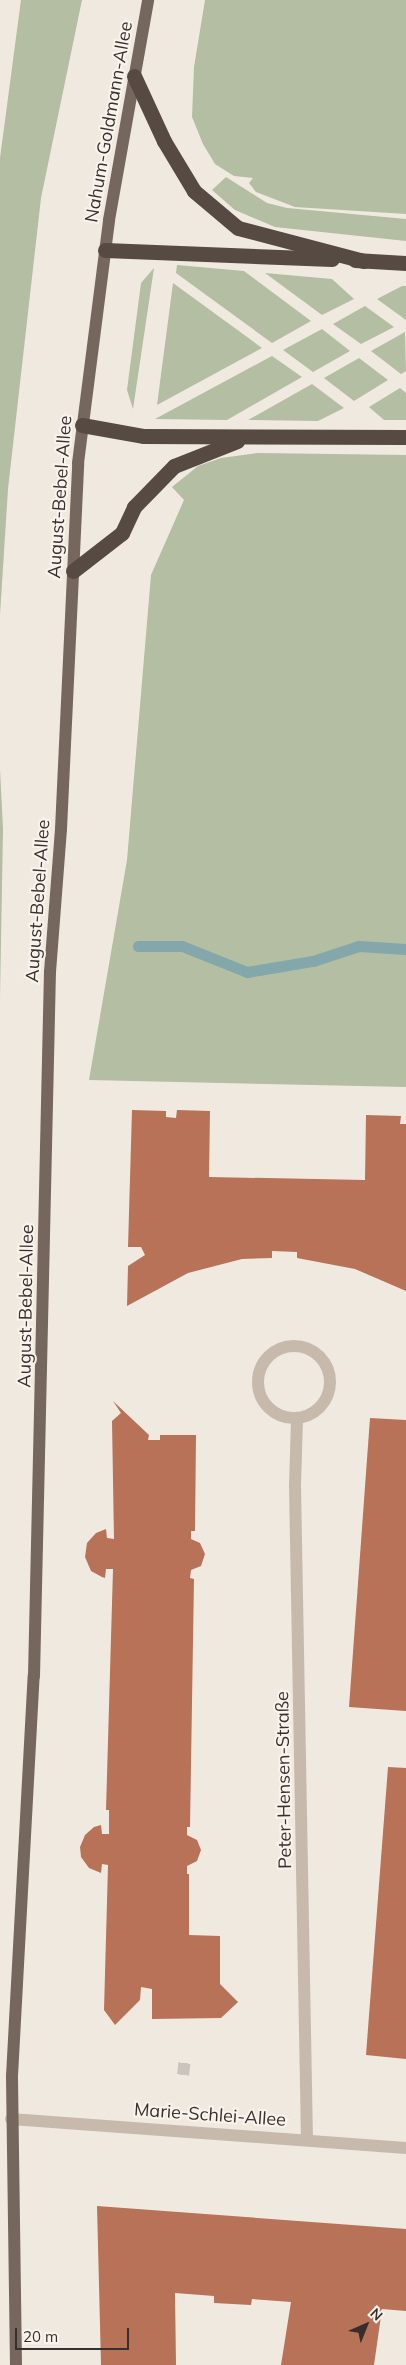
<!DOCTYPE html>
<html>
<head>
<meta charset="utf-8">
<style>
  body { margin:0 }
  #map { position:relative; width:406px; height:2365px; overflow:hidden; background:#f0e9e0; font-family:Mulish,sans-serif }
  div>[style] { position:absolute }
  .green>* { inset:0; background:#b3bea2 }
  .stream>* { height:11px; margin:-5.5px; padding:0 5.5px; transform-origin:5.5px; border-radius:5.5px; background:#83a7aa }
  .building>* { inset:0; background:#b77257 }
  .minor-tunnel>* { height:12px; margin-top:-6px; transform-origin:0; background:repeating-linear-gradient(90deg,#cbc4bc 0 12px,transparent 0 18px) }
  .minor>* { height:12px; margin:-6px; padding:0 6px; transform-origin:6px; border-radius:6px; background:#c7baad }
  .minor>.ring { margin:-6px; padding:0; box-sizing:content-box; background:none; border:12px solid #c7baad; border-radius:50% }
  .major>* { height:12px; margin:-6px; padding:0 6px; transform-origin:6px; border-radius:6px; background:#76675e }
  .highway>* { height:15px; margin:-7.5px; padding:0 7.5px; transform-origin:7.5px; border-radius:7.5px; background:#564a43 }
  span { translate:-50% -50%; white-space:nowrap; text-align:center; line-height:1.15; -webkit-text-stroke:4px #f8f3ec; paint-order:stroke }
  .street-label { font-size:18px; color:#372f2b }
  .north { position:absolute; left:341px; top:2300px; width:50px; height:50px; -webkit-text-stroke:4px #f8f3ec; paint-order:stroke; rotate:44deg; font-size:14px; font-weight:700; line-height:20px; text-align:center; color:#372f2b }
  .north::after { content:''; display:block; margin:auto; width:18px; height:22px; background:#372f2b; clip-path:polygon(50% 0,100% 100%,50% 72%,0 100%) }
  .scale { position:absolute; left:15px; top:2328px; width:114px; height:22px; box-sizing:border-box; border:2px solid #372f2b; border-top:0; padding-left:6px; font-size:15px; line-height:18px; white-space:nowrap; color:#372f2b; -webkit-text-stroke:4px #f8f3ec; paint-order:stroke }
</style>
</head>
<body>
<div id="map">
  <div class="green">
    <div style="clip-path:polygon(21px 0,82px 0,41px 198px,8px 489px,0 615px,0 158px)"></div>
    <div style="clip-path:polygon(205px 0,406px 0,406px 214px,295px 207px,256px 192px,249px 183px,253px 178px,234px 176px,215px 164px,203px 144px,192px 117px,194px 67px)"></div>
    <div style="clip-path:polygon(226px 177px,267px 203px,287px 208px,406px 219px,406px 241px,275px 227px,235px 210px,212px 190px)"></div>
    <div style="clip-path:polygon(177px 265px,244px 271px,311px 321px,272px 343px,176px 273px)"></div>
    <div style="clip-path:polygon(154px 268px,133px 409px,127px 390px,141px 283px)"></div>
    <div style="clip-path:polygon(265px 273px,332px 279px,354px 299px,322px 315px)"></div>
    <div style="clip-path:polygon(173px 283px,262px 348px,157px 405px)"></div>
    <div style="clip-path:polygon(402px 286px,406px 286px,406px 320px,377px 299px)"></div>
    <div style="clip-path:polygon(365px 306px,394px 327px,361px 344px,333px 324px)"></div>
    <div style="clip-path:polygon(322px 329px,350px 351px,313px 372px,283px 350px)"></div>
    <div style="clip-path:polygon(405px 332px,406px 371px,401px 374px,371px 351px)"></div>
    <div style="clip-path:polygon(272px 356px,302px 377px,227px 420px,155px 419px)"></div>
    <div style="clip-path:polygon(359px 358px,388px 380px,354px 401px,324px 378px)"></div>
    <div style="clip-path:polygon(312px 384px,344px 408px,318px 421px,248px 420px)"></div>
    <div style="clip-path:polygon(400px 388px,406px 393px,406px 420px,384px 420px,369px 407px)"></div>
    <div style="clip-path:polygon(257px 453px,406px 455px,406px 1087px,89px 1080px,127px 860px,151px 575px,184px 500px,172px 487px,198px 466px,221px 458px)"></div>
    <div style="clip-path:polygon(0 769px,3px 829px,0 998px)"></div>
  </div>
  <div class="stream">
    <div style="left:138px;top:946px;width:44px"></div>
    <div style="left:182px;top:946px;width:70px;rotate:21.8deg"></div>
    <div style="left:247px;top:972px;width:67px;rotate:-9.5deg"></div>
    <div style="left:313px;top:961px;width:48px;rotate:-18.1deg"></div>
    <div style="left:359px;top:946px;width:47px;rotate:3.7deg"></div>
  </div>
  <div class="building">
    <div style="clip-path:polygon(132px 1110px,166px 1111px,166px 1117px,176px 1118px,177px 1110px,210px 1111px,209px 1177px,365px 1180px,366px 1115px,401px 1116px,400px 1124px,406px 1124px,406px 1291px,355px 1269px,297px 1258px,297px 1252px,272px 1251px,272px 1258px,242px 1259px,188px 1273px,127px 1306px,128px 1266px,145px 1255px,141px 1247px,128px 1247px)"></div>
    <div style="clip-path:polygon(113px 1401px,149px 1435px,148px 1440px,160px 1440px,160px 1435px,196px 1435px,195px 1531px,191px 1531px,191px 1539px,200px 1543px,205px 1554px,201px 1566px,191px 1570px,190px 1578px,194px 1579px,190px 1827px,187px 1827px,187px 1835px,197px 1840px,201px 1850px,197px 1861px,187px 1866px,187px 1874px,189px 1874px,189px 1935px,220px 1936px,220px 1984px,238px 2002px,221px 2018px,152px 2019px,152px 1989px,141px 1987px,140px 2000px,115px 2025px,104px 2010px,108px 1865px,102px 1864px,101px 1873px,89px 1868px,81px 1857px,80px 1847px,85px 1835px,94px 1827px,101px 1825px,102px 1834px,109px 1834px,109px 1810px,106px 1810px,113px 1569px,106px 1569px,105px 1578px,102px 1577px,91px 1571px,85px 1557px,87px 1543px,96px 1533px,106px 1529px,107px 1538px,114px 1539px,112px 1421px,121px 1413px)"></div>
    <div style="clip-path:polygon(370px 1418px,406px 1420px,406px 1711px,349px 1707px)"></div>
    <div style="clip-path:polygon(388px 1767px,406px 1768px,406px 2059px,366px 2055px)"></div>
    <div style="clip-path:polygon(97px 2206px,406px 2229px,406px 2311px,382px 2309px,374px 2365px,281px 2365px,291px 2302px,252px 2299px,251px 2305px,214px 2303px,214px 2296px,175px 2293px,176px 2365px,101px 2365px)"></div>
  </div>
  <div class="minor-tunnel">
    <div style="left:183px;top:2075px;width:17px;rotate:-83deg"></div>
  </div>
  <div class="minor">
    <div class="ring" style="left:258px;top:1346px;width:60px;height:60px"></div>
    <div style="left:297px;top:1419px;width:67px;rotate:91.7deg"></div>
    <div style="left:295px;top:1486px;width:654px;rotate:88.95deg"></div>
    <div style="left:11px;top:2119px;width:396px;rotate:4.2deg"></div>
  </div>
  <div class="major">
    <div style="left:16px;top:2365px;width:289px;rotate:-90.8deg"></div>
    <div style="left:12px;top:2076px;width:401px;rotate:-86.9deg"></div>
    <div style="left:34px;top:1676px;width:704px;rotate:-88.7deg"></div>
    <div style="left:50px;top:972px;width:143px;rotate:-85.6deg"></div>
    <div style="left:61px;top:829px;width:366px;rotate:-87.3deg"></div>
    <div style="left:78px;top:463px;width:245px;rotate:-82.7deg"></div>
    <div style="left:109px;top:220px;width:223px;rotate:-79.9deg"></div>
  </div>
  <div class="highway">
    <div style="left:134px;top:76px;width:72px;rotate:65.2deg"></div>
    <div style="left:164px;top:141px;width:58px;rotate:59deg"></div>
    <div style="left:194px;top:191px;width:57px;rotate:40.1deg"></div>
    <div style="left:238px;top:228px;width:130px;rotate:14.7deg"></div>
    <div style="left:105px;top:250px;width:227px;rotate:2.3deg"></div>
    <div style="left:355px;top:260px;width:51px;rotate:3.4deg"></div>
    <div style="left:82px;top:425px;width:63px;rotate:10.1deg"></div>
    <div style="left:144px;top:436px;width:262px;rotate:0.2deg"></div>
    <div style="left:73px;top:571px;width:62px;rotate:-37.8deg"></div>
    <div style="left:122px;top:533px;width:29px;rotate:-65deg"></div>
    <div style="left:134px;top:507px;width:57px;rotate:-45.7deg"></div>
    <div style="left:174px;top:466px;width:68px;rotate:-21.6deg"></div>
  </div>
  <div class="street-label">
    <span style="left:109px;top:122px;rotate:-80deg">Nahum-Goldmann-Allee</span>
    <span style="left:60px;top:497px;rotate:-86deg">August-Bebel-Allee</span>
    <span style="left:38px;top:901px;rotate:-86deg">August-Bebel-Allee</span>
    <span style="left:26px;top:1306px;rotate:-89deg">August-Bebel-Allee</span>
    <span style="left:284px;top:1780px;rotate:-91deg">Peter-Hensen-Straße</span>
    <span style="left:210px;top:2115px;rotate:4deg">Marie-Schlei-Allee</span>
  </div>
  <div class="north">N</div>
  <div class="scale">20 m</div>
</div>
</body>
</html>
